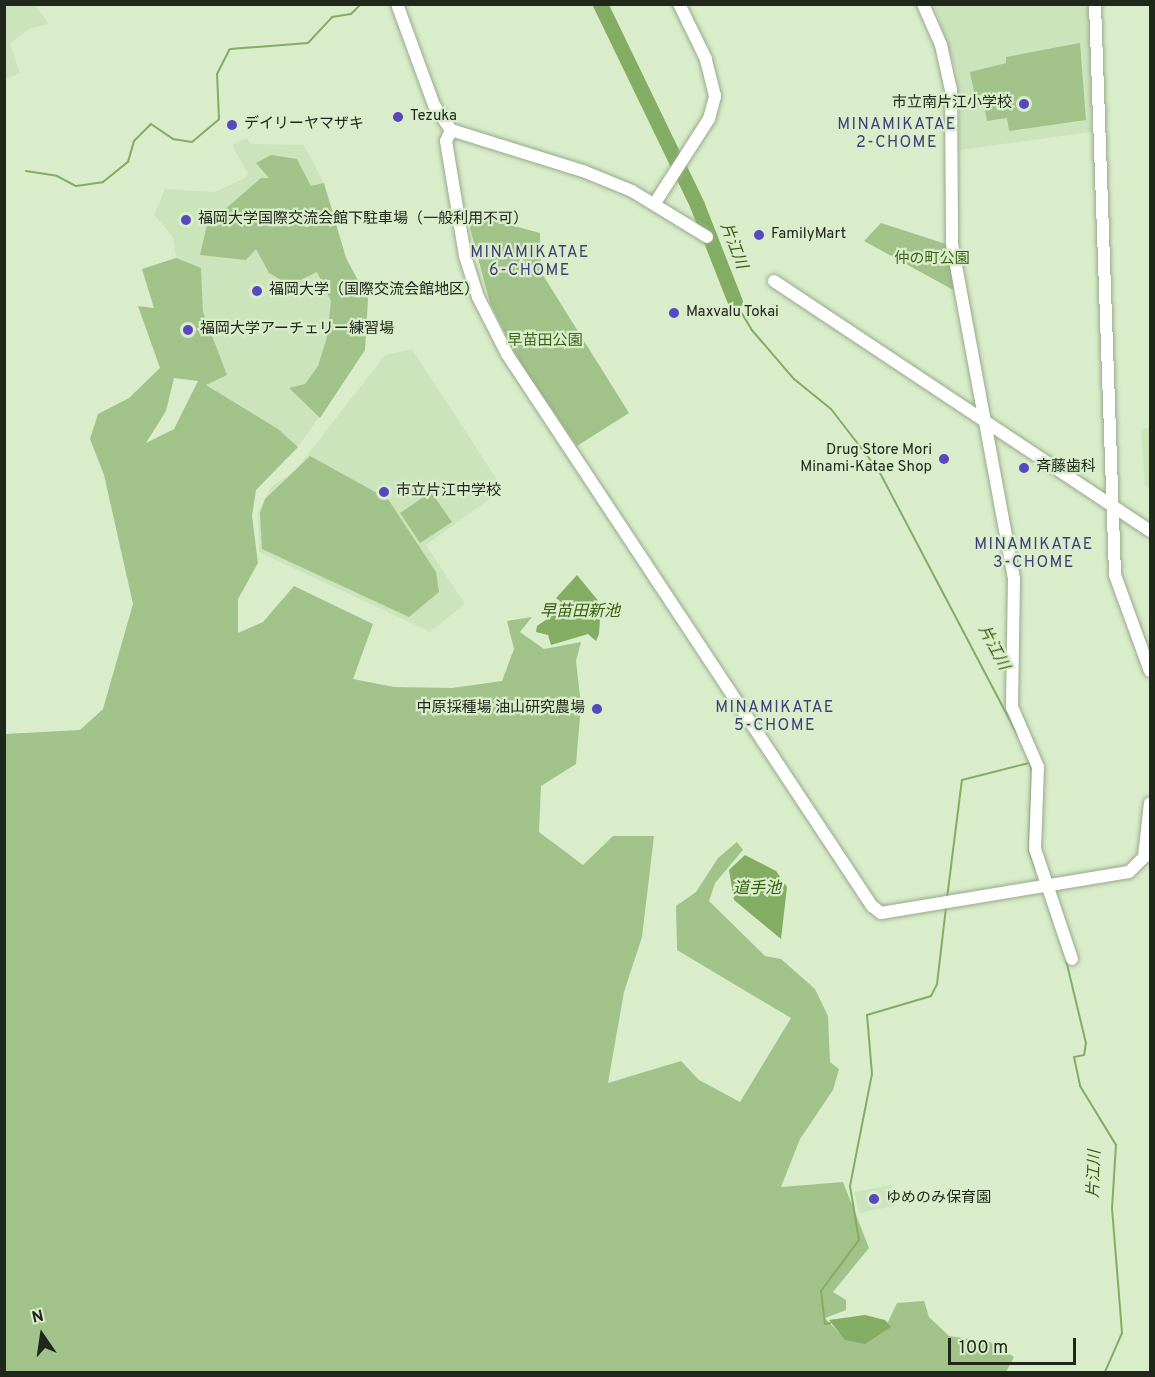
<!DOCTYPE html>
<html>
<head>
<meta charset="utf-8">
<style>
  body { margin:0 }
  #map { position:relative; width:1155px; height:1377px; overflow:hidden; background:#d9edcb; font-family:Overpass,"Noto Sans JP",sans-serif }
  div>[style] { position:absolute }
  .built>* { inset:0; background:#cce4bc }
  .green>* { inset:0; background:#a1c38a }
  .water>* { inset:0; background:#82ad62 }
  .stream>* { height:2px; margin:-1px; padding:0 1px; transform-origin:1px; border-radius:1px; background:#82ad62 }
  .river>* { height:15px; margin:-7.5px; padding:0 7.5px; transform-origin:7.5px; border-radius:7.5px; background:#82ad62 }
  .roads { filter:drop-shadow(0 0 2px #97aa8b) drop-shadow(0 0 2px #97aa8b) }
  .secondary>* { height:12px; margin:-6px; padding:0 6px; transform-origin:6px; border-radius:6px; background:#fff }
  .dots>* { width:16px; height:16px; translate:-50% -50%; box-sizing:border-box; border:3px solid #d9edcb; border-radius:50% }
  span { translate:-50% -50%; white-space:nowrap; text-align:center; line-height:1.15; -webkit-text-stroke:4.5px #d9edcb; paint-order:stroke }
  .poi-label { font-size:15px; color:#20271b }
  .right { translate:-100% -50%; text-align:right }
  .left { translate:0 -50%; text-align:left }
  .park-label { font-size:15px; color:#3a6113 }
  .neighbourhood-label { font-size:16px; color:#3f3c79; letter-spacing:1.5px }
  .water-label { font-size:16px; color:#365d0e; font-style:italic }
  .frame { position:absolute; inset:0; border:6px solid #20271b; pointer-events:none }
  .north { position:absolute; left:12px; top:1305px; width:60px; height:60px; -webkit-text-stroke:4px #d9edcb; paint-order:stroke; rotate:347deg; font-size:16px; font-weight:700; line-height:24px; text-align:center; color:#20271b }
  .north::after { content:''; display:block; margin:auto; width:21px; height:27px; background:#20271b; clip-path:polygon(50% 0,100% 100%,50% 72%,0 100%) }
  .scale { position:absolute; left:948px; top:1338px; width:128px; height:27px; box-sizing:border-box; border:3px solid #20271b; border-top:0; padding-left:8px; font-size:18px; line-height:21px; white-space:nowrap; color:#20271b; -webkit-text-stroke:4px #d9edcb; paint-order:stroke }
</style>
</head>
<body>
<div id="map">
  <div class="built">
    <div style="clip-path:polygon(5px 4px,54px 5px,36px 6px,49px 24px,29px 29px,10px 44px,20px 73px,5px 80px)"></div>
    <div style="clip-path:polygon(934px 5px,1089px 5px,1091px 132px,960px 150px,958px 75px)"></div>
    <div style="clip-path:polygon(247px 138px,250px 144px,304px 145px,324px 183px,346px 258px,368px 299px,365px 350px,298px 447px,278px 429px,195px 378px,154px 309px,142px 269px,176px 258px,173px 237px,154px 215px,165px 189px,215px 192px,245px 178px,248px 174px,232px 145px)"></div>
    <div style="clip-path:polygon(412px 349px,503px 489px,426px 545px,465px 604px,430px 632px,259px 552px,258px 512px,271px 487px,294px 472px,385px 355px)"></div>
    <div style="clip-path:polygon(1150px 427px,1150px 490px,1145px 485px,1141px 430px)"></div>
    <div style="clip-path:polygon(892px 1185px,894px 1206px,859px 1213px,854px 1192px)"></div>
  </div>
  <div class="green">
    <div style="clip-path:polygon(1080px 43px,1086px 120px,1009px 131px,1007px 118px,987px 121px,984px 106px,977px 107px,970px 72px,1006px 63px,1006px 57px)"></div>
    <div style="clip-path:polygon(271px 155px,297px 159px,311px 186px,324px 183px,346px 258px,368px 299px,365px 350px,320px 418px,289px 388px,305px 384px,318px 366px,327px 337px,331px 301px,317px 272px,290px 285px,269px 273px,256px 249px,246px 260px,200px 255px,207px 225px,261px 178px,269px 178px,256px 163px)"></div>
    <div style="clip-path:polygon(466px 213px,540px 233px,541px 272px,629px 413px,577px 446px,519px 361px,490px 303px)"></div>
    <div style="clip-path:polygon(881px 223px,949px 245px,957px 292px,864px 241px)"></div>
    <div style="clip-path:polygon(evenodd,176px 258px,201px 268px,203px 312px,227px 375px,206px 385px,278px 429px,298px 447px,256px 490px,252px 516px,258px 563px,238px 599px,238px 633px,263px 622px,294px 586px,373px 624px,353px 679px,394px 687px,452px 688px,502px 681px,514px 649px,507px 621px,532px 617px,520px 632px,544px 649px,581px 642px,576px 661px,581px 705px,576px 764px,541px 786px,539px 832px,583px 865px,613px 836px,654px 836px,642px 937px,624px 992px,608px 1083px,681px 1061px,699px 1080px,740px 1102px,791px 1018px,677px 950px,676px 906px,696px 892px,718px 858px,737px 842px,743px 850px,715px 883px,709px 901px,765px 956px,781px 959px,815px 989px,828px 1016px,830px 1062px,839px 1069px,833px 1090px,800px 1139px,781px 1187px,843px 1182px,869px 1248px,833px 1292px,846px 1300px,846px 1310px,825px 1318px,845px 1339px,860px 1341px,888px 1322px,897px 1303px,924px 1301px,929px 1317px,949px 1336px,990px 1342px,1014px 1357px,1006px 1372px,5px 1372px,5px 734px,80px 730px,103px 709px,133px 604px,104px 475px,90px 439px,98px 414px,129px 398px,160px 368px,138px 306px,154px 308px,142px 269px,176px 258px,174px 378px,198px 381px,174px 429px,146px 443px,166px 411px,174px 378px)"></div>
    <div style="clip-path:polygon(310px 456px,388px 499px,436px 572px,439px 592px,409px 617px,262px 549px,260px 513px,265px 499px)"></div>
    <div style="clip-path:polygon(431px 492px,452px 522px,420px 543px,400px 513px)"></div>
  </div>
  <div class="water">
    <div style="clip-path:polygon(577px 575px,601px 604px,599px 634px,596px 641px,588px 634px,551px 645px,548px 635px,536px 632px,537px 626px,559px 611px,561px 602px,556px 598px)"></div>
    <div style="clip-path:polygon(745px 855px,776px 871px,787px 887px,781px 939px,734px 900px,729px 870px)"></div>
    <div style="clip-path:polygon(865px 1315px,885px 1320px,891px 1327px,865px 1344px,845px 1340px,829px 1320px)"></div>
  </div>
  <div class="stream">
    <div style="left:26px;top:171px;width:31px;rotate:9deg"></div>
    <div style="left:57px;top:176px;width:21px;rotate:28deg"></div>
    <div style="left:76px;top:186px;width:27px;rotate:-8deg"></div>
    <div style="left:103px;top:182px;width:32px;rotate:-39deg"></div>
    <div style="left:128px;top:162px;width:22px;rotate:-74deg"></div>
    <div style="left:134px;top:141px;width:24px;rotate:-45deg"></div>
    <div style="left:151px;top:124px;width:27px;rotate:34deg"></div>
    <div style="left:173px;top:139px;width:19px;rotate:9deg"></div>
    <div style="left:192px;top:142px;width:35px;rotate:-40deg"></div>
    <div style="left:219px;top:119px;width:45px;rotate:-92.5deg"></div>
    <div style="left:217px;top:74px;width:28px;rotate:-63deg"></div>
    <div style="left:230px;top:49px;width:78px;rotate:-4.4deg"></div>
    <div style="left:308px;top:43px;width:35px;rotate:-47deg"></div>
    <div style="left:332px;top:17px;width:19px;rotate:-9deg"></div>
    <div style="left:351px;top:14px;width:14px;rotate:-45deg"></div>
    <div style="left:735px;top:302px;width:31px;rotate:59deg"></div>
    <div style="left:751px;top:329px;width:66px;rotate:49.3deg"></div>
    <div style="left:794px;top:379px;width:48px;rotate:39deg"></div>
    <div style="left:831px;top:409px;width:78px;rotate:52.3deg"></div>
    <div style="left:879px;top:471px;width:299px;rotate:62.3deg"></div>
    <div style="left:1028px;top:757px;width:16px;rotate:75deg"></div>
    <div style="left:1032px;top:772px;width:79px;rotate:92.2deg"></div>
    <div style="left:1029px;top:851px;width:20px;rotate:70deg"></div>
    <div style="left:947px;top:898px;width:119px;rotate:-82.8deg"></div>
    <div style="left:962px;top:780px;width:69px;rotate:-14.2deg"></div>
    <div style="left:1066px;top:960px;width:85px;rotate:76.5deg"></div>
    <div style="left:1086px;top:1043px;width:12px;rotate:99deg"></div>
    <div style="left:1084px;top:1055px;width:10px;rotate:169deg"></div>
    <div style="left:1074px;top:1057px;width:30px;rotate:78deg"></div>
    <div style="left:1080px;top:1086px;width:69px;rotate:58.6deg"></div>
    <div style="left:1116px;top:1145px;width:63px;rotate:93.6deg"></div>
    <div style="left:1112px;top:1208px;width:125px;rotate:85.4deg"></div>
    <div style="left:1122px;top:1333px;width:43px;rotate:113.6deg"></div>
    <div style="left:830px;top:1323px;width:5px;rotate:169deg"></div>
    <div style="left:825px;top:1324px;width:33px;rotate:-97deg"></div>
    <div style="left:821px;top:1291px;width:64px;rotate:-53.3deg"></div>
    <div style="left:859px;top:1240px;width:55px;rotate:-99.5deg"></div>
    <div style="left:850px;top:1186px;width:114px;rotate:-78.9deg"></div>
    <div style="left:872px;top:1074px;width:59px;rotate:-94.8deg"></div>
    <div style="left:867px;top:1015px;width:67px;rotate:-16.5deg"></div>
    <div style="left:931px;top:996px;width:13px;rotate:-63deg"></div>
    <div style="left:937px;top:984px;width:78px;rotate:-83.3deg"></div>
  </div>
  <div class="river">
    <div style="left:600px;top:4px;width:223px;rotate:64.2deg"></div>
    <div style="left:697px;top:205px;width:104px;rotate:68.6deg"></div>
  </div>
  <div class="roads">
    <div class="secondary">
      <div style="left:397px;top:4px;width:108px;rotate:69.9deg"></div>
      <div style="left:434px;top:105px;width:30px;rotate:56deg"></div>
      <div style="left:451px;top:130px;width:138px;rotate:17.3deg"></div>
      <div style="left:583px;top:171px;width:53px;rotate:22.2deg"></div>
      <div style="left:632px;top:191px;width:88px;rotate:31.5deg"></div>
      <div style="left:923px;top:4px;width:45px;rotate:66.3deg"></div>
      <div style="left:941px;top:45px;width:46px;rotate:77.5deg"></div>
      <div style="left:951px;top:90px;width:154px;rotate:89.6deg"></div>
      <div style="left:952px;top:244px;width:341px;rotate:79.5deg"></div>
      <div style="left:1014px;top:579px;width:128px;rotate:90.9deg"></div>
      <div style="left:1012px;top:707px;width:65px;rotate:66.6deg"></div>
      <div style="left:1038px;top:767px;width:82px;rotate:92.1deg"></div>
      <div style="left:1035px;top:849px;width:116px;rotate:71.4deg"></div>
      <div style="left:1095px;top:4px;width:571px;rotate:87.99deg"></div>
      <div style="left:1115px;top:575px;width:102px;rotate:70deg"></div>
      <div style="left:451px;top:130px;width:12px;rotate:114deg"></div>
      <div style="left:446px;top:141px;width:117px;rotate:80.6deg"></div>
      <div style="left:465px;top:256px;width:43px;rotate:72.4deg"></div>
      <div style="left:478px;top:297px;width:64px;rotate:63deg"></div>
      <div style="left:507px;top:354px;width:662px;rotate:56.53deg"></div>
      <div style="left:872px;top:906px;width:11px;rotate:38deg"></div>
      <div style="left:881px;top:913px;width:251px;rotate:-9.4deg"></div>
      <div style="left:1129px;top:872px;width:21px;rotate:-45deg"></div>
      <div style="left:1144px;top:857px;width:54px;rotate:-83.7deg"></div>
      <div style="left:655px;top:203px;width:100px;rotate:-57.3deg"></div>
      <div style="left:709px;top:119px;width:24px;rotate:-75deg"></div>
      <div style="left:715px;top:96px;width:38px;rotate:-104deg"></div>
      <div style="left:706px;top:59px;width:61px;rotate:-116.1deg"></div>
      <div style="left:774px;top:281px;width:452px;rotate:33.6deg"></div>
    </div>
  </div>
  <div class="dots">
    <div style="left:1024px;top:104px;background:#5648bf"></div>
    <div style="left:398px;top:117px;background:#5648bf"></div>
    <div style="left:232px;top:125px;background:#5648bf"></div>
    <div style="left:186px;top:220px;background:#5648bf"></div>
    <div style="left:759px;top:235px;background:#5648bf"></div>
    <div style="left:257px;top:291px;background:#5648bf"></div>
    <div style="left:674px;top:313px;background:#5648bf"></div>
    <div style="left:188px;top:330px;background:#5648bf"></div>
    <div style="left:944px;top:459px;background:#5648bf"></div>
    <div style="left:1024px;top:468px;background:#5648bf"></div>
    <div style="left:384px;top:492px;background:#5648bf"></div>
    <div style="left:597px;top:709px;background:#5648bf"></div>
    <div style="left:874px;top:1199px;background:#5648bf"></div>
  </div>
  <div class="poi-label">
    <span class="right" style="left:1012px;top:104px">市立南片江小学校</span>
    <span class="left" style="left:410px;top:117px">Tezuka</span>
    <span class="left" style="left:244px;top:125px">デイリーヤマザキ</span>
    <span class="left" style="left:198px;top:220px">福岡大学国際交流会館下駐車場（一般利用不可）</span>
    <span class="left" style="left:771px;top:235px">FamilyMart</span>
    <span class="left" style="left:269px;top:291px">福岡大学（国際交流会館地区）</span>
    <span class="left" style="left:686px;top:313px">Maxvalu Tokai</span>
    <span class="left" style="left:200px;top:330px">福岡大学アーチェリー練習場</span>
    <span class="right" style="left:932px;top:459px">Drug Store Mori<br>Minami-Katae Shop</span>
    <span class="left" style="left:1036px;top:468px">斉藤歯科</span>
    <span class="left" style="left:396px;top:492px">市立片江中学校</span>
    <span class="right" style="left:585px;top:709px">中原採種場 油山研究農場</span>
    <span class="left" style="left:886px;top:1199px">ゆめのみ保育園</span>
  </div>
  <div class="park-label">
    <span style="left:932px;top:260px">仲の町公園</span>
    <span style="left:545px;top:342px">早苗田公園</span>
  </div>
  <div class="neighbourhood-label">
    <span style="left:897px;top:134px">MINAMIKATAE<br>2-CHOME</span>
    <span style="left:530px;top:262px">MINAMIKATAE<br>6-CHOME</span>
    <span style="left:1034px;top:554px">MINAMIKATAE<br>3-CHOME</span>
    <span style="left:775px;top:717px">MINAMIKATAE<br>5-CHOME</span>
  </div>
  <div class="water-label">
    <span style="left:733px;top:246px;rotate:69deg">片江川</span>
    <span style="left:580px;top:612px">早苗田新池</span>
    <span style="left:993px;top:648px;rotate:62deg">片江川</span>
    <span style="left:757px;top:889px">道手池</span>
    <span style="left:1095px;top:1174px;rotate:-88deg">片江川</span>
  </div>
  <div class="frame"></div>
  <div class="north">N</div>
  <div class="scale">100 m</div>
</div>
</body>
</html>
